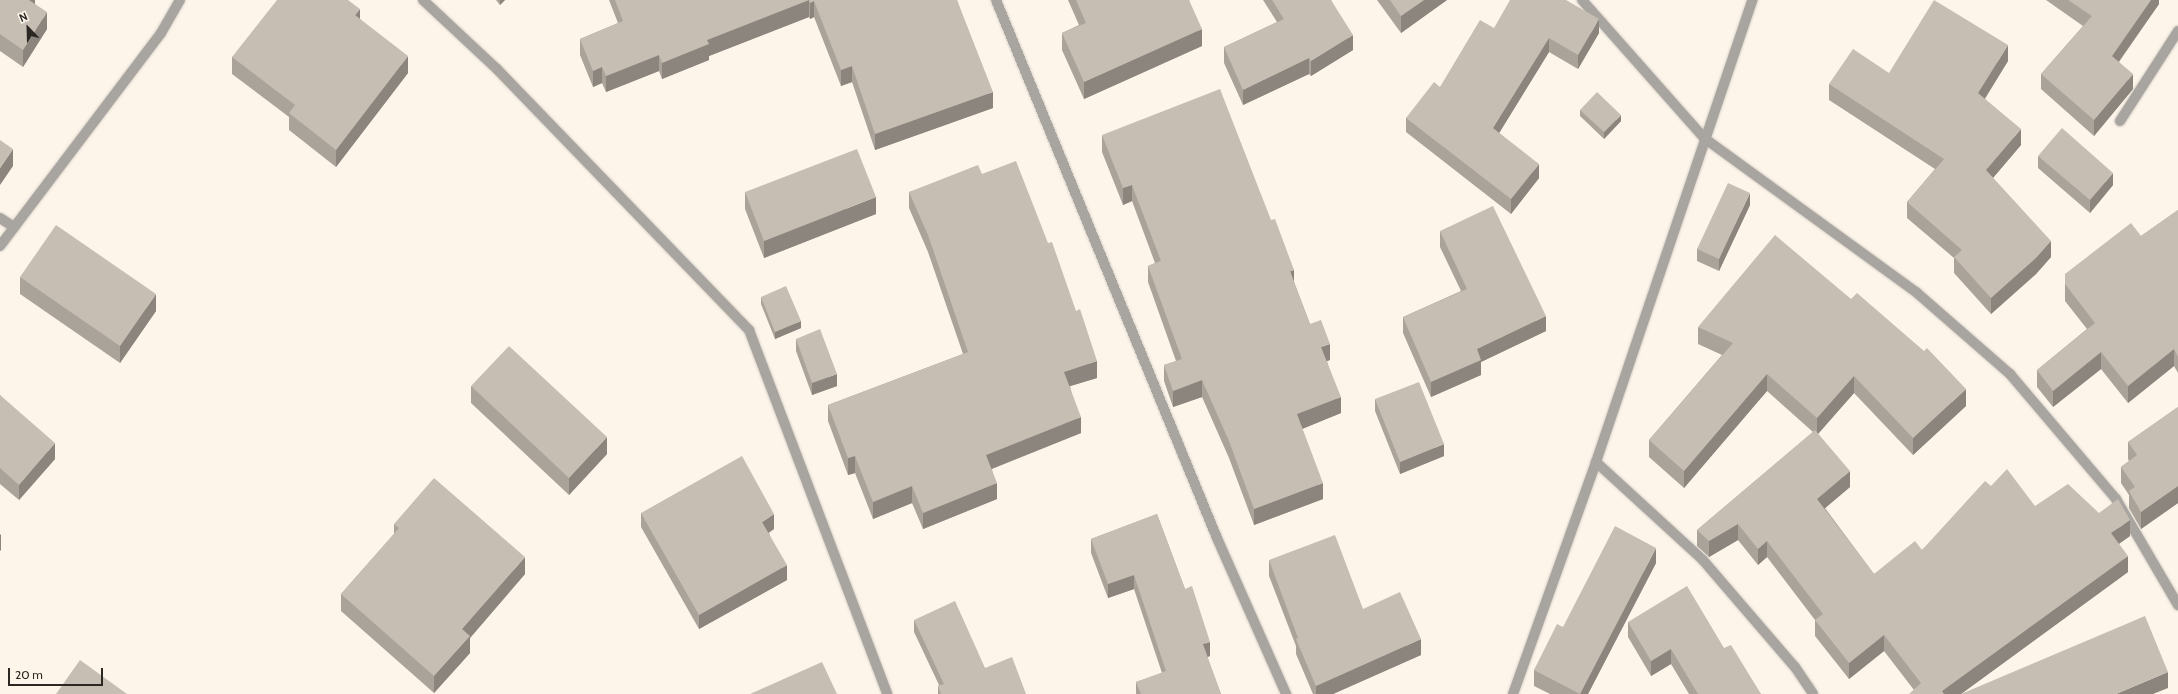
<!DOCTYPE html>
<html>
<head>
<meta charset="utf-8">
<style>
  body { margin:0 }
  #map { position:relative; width:2178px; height:694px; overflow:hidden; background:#fdf5ea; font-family:Cabin,sans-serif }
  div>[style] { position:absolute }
  .roads { filter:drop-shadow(0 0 1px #d7d0c6) drop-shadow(0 0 1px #d7d0c6) }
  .minor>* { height:10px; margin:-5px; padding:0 5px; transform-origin:5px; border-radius:5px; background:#a8a4a0 }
  .wall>* { inset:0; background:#aaa39a }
  .shaded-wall>* { inset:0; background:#8b857d }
  .building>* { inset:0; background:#c6beb3 }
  span { translate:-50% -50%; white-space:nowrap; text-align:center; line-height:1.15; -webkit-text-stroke:4px #fdf5ea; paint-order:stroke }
  .north { position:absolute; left:8px; top:8px; width:40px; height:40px; -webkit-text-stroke:3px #fdf5ea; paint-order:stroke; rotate:337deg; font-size:11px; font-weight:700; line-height:16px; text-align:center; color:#2b2824 }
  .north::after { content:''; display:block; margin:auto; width:14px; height:18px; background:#2b2824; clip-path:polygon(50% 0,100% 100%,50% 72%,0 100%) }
  .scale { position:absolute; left:8px; top:668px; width:95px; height:18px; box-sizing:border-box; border:2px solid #2b2824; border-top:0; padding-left:5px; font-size:12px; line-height:14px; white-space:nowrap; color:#2b2824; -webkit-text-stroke:3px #fdf5ea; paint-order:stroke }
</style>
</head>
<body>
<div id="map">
  <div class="roads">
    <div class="minor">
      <div style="left:423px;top:0;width:101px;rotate:43deg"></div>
      <div style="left:497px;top:69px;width:363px;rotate:46deg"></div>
      <div style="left:749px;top:330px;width:389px;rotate:69.2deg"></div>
      <div style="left:996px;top:0;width:582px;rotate:67.67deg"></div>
      <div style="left:1217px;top:538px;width:171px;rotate:66.1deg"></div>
      <div style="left:1582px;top:0;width:184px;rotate:48.5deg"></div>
      <div style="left:1704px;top:138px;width:262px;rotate:36deg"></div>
      <div style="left:1916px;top:292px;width:125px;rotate:41.1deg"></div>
      <div style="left:2010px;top:374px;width:164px;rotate:49.7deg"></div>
      <div style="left:2116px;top:499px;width:123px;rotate:59.7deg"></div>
      <div style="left:2120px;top:121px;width:107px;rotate:-57.2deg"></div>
      <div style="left:0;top:218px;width:17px;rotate:33deg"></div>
      <div style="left:0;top:246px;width:267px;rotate:-52.9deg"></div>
      <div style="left:161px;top:33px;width:38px;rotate:-60deg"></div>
      <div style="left:1596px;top:462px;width:144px;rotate:42.5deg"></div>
      <div style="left:1702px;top:559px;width:143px;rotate:49.3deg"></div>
      <div style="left:1795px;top:667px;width:32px;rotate:56deg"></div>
      <div style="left:1513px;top:694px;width:246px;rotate:-70.3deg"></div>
      <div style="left:1596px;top:462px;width:488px;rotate:-71.3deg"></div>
    </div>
  </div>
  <div class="wall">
    <div style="clip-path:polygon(0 0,35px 0,35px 4px,47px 29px,23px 67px,0 51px)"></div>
    <div style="clip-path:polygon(496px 0,505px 0,500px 5px)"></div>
    <div style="clip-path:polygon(609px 0,957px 0,993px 108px,875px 150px,852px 82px,841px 86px,814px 17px,810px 19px,809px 17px,709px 56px,709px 60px,662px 79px,659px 71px,606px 92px,602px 83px,593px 87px,580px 55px,580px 39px,618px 23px)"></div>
    <div style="clip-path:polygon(1068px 0,1189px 0,1202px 46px,1084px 99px,1062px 50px,1062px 33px,1079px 25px)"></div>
    <div style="clip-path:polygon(1263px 0,1331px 0,1353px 50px,1311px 76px,1309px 74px,1243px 105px,1224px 63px,1224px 47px,1277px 22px)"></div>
    <div style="clip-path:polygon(1377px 0,1447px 0,1401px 33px)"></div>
    <div style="clip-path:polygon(2046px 0,2159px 0,2159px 4px,2119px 62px,2133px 89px,2094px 136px,2041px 89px,2041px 74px,2083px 26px)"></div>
    <div style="clip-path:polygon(360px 19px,408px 73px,336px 167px,289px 130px,289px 117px,232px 74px,232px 57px)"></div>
    <div style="clip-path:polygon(1494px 28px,1599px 33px,1578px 69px,1549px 52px,1499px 133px,1539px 178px,1511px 214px,1406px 132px,1406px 118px,1440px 87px)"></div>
    <div style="clip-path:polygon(2008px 61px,1985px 99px,2021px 145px,1993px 178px,2051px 257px,2036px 274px,1991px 314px,1954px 273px,1954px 258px,1907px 218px,1907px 202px,1935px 169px,1829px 100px,1829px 84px,1889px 73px)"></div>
    <div style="clip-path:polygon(1580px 110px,1621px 121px,1604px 139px,1580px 116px)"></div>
    <div style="clip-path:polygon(1102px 135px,1294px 282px,1310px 324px,1330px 360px,1327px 361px,1341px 413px,1302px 429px,1323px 499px,1254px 525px,1229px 458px,1202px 397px,1173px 407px,1164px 381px,1164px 365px,1176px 361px,1148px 282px,1148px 266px,1155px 263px,1132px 201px,1123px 205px,1102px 152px)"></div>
    <div style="clip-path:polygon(2038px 156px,2113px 185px,2090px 213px,2038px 168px)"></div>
    <div style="clip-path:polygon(982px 174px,1097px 378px,1070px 386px,1081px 433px,992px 469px,997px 499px,923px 529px,912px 503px,873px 519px,855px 473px,848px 475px,828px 421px,828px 405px,963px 354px,928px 252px,909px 208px,909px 192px)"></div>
    <div style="clip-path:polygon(745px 192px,876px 214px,764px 258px,745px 209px)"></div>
    <div style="clip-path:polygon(1750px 205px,1719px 271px,1697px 261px,1697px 249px)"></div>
    <div style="clip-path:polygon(2178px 210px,2178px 373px,2174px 366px,2128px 403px,2101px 369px,2053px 407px,2037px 387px,2037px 370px,2087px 329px,2065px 301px,2065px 274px,2141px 236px)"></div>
    <div style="clip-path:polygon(1440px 231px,1546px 331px,1481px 362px,1481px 375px,1431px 397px,1403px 333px,1403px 317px,1461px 291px,1440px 247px)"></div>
    <div style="clip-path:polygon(20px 277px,156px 311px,120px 363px,20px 294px)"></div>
    <div style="clip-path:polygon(761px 297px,801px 328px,775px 339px,761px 304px)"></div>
    <div style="clip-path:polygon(1698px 327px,1966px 406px,1913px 455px,1854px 393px,1818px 434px,1850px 487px,1825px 508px,1874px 574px,1922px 550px,1991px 486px,2035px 506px,2099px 513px,2130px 536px,2119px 544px,2128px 572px,1961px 694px,1914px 690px,1884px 651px,1849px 679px,1815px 636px,1815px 620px,1767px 557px,1758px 565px,1738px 540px,1709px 557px,1697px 546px,1697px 530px,1813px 432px,1767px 391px,1684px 488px,1649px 457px,1649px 440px,1722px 355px,1698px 344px)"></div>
    <div style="clip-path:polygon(796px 339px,837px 386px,812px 395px,796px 351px)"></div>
    <div style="clip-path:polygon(471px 386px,607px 454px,569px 495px,471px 403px)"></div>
    <div style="clip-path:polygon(0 395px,55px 459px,19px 500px,0 484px)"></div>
    <div style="clip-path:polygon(1375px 399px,1444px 456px,1400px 474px,1375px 411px)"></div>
    <div style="clip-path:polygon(2178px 407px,2178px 503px,2141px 529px,2129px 508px,2129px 495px,2121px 483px,2121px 467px,2129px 461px,2128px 459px,2128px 442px)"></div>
    <div style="clip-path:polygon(641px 513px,774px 529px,769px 533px,787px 580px,699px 629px,641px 527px)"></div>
    <div style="clip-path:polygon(1157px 514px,1210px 656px,1207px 657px,1221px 694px,1136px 694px,1136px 682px,1162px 673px,1134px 589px,1108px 598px,1091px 553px,1091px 539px)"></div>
    <div style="clip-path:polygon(394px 524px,525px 574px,470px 638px,470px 653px,434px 693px,341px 611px,341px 594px,394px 534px)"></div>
    <div style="clip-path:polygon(1269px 560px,1421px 655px,1333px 694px,1313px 694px,1296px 654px,1296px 646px,1269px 576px)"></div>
    <div style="clip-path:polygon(1656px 563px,1588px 694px,1550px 694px,1534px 686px,1534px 670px,1563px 627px)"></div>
    <div style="clip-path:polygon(914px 620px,985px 668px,1026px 694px,938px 694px,938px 686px,939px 685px,914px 632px)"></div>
    <div style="clip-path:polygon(1628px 622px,1724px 648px,1761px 694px,1689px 694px,1671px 664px,1651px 676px,1628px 637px)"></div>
  </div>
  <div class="shaded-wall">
    <div style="clip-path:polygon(28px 0,35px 0,35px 6px)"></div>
    <div style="clip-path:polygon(500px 0,505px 0,500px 5px)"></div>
    <div style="clip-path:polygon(809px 0,809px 17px,709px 56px,709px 60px,662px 79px,662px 63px,707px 40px)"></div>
    <div style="clip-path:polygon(1424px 0,1447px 0,1401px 33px,1401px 16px)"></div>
    <div style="clip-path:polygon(2151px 0,2159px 0,2159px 4px,2112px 71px,2112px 56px)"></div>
    <div style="clip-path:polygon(814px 1px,814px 17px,810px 19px,810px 3px)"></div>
    <div style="clip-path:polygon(360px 9px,360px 26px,355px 15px)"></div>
    <div style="clip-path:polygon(47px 12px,47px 29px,23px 67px,23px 50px)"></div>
    <div style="clip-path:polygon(1599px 19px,1599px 33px,1578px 69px,1578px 55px)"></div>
    <div style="clip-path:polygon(1202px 29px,1202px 46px,1084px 99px,1084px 82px)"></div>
    <div style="clip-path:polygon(1353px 35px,1353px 50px,1311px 76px,1311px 61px)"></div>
    <div style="clip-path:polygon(1549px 38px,1549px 52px,1493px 143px,1493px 128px)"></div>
    <div style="clip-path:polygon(2008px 45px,2008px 61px,1978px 109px,1978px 93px)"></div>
    <div style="clip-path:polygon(659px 55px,659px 71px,606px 92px,606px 76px)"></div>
    <div style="clip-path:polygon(408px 56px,408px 73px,336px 167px,336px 150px)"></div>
    <div style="clip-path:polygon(1309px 58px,1309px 74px,1243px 105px,1243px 90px)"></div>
    <div style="clip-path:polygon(852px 66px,852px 82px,841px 86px,841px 70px)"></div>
    <div style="clip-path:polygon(602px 67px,602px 83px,593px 87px,593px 71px)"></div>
    <div style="clip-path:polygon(2133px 74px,2133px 89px,2094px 136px,2094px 120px)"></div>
    <div style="clip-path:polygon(993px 92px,993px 108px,875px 150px,875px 134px)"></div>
    <div style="clip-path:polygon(1621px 115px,1621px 121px,1604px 139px,1604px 132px)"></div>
    <div style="clip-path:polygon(2021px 129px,2021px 145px,1986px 186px,1986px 170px)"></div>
    <div style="clip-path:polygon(13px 149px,13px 166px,0 185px,0 168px)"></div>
    <div style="clip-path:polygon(1539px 164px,1539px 178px,1511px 214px,1511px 199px)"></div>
    <div style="clip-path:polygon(2113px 173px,2113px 185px,2090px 213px,2090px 200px)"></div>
    <div style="clip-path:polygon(1132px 185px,1132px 201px,1123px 205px,1123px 188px)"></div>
    <div style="clip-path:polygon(1750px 193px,1750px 205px,1719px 271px,1719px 259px)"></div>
    <div style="clip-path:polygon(876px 197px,876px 214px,764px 258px,764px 241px)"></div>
    <div style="clip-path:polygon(2051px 241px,2051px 257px,2036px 274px,1991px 314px,1991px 298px)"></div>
    <div style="clip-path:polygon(1294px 270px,1294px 286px,1290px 271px)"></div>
    <div style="clip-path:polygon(156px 294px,156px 311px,120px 363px,120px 346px)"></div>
    <div style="clip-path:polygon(1546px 316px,1546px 331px,1481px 362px,1481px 375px,1431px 397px,1431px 382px,1477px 349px)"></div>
    <div style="clip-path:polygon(801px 321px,801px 328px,775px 339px,775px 332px)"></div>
    <div style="clip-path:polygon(1330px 344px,1330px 360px,1321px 363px,1321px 347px)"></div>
    <div style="clip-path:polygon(2174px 349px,2174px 366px,2128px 403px,2128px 386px)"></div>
    <div style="clip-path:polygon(2101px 352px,2101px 369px,2053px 407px,2053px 391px)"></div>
    <div style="clip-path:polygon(1097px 361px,1097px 378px,1064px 388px,1064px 372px)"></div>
    <div style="clip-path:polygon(837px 374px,837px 386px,812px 395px,812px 383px)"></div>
    <div style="clip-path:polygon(1767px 374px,1767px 391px,1684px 488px,1684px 471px)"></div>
    <div style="clip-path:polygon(1854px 376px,1854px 393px,1817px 435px,1817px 418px)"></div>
    <div style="clip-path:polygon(1202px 380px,1202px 397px,1173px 407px,1173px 391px)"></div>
    <div style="clip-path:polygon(1966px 389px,1966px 406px,1913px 455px,1913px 438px)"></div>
    <div style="clip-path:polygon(1341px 397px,1341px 413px,1297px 431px,1297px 414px)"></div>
    <div style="clip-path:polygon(1081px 417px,1081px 433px,986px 471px,986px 455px)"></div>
    <div style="clip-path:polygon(607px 437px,607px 454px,569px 495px,569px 478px)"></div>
    <div style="clip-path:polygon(55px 443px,55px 459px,19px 500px,19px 485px)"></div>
    <div style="clip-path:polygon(1444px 444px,1444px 456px,1400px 474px,1400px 462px)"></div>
    <div style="clip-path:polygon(855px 456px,855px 473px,848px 475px,848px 458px)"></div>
    <div style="clip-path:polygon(1850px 471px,1850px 487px,1817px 515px,1817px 499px)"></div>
    <div style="clip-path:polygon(997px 483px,997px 499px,923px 529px,923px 513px)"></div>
    <div style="clip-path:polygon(1323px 483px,1323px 499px,1254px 525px,1254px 509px)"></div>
    <div style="clip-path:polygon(912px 486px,912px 503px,873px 519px,873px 502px)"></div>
    <div style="clip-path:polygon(2178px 486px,2178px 503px,2141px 529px,2141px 512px)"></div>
    <div style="clip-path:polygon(774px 514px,774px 529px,762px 536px,762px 522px)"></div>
    <div style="clip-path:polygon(2130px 520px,2130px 536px,2111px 549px,2111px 533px)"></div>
    <div style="clip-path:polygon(1738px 524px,1738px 540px,1709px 557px,1709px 541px)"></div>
    <div style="clip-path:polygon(1px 534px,1px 550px,0 551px,0 535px)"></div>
    <div style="clip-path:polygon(1767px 541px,1767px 557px,1758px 565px,1758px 549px)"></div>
    <div style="clip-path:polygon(1656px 548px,1656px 563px,1588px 694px,1580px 694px)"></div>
    <div style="clip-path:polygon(2128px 556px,2128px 572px,1961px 694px,1942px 694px,1942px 691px)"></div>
    <div style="clip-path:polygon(525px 557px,525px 574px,470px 638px,470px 653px,434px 693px,434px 676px,462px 629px)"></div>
    <div style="clip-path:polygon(787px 565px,787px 580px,699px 629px,699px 615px)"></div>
    <div style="clip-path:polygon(1134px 575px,1134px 589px,1108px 598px,1108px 584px)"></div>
    <div style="clip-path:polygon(1884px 635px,1884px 651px,1849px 679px,1849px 663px)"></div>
    <div style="clip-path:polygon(1421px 639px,1421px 655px,1333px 694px,1316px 694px,1316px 686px)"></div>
    <div style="clip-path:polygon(1210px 642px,1210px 656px,1203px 659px,1203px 644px)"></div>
    <div style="clip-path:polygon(1671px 649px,1671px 664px,1651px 676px,1651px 661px)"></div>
    <div style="clip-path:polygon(2168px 672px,2168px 688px,2153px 694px,2116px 694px)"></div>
  </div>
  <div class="building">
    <div style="clip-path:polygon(0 0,29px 0,47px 12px,23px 50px,0 34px)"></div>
    <div style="clip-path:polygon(277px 0,348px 0,360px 9px,355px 15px,408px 56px,336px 150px,289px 113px,295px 105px,232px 57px)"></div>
    <div style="clip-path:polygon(615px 0,957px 0,993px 92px,875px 134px,852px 66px,841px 70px,814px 1px,810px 3px,809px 0,707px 40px,709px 44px,662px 63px,659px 55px,606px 76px,602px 67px,593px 71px,580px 39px,623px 21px)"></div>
    <div style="clip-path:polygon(1076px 0,1189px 0,1202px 29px,1084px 82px,1062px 33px,1086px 23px)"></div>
    <div style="clip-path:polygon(1272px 0,1331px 0,1353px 35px,1311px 61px,1309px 58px,1243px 90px,1224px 47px,1284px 19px)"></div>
    <div style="clip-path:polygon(1390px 0,1424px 0,1401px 16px)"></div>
    <div style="clip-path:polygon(1510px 0,1566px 0,1599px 19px,1578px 55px,1549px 38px,1493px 128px,1539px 164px,1511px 199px,1406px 118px,1434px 82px,1440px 87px,1480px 20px,1494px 28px)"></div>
    <div style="clip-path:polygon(1934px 0,2008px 45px,1978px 93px,2021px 129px,1986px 170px,2051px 241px,2036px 258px,1991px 298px,1954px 257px,1962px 250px,1907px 202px,1944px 159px,1829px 84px,1853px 49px,1889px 73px)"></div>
    <div style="clip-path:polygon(2068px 0,2151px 0,2112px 56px,2133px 74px,2094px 120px,2041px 74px,2092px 16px)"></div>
    <div style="clip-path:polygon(1220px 89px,1271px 220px,1275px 219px,1294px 270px,1290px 271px,1310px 324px,1321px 320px,1330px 344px,1321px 347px,1341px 397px,1297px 414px,1323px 483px,1254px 509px,1229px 441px,1202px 380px,1173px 391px,1164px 365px,1182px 359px,1148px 266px,1161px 261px,1132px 185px,1123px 188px,1102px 135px)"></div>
    <div style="clip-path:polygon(1597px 92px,1621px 115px,1604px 132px,1580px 110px)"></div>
    <div style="clip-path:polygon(2062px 128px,2113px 173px,2090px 200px,2038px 156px)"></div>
    <div style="clip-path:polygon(0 140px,13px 149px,0 168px)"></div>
    <div style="clip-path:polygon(857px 149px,876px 197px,764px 241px,745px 192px)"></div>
    <div style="clip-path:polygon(1016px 161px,1048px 243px,1052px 242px,1076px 311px,1080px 309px,1097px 361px,1064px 372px,1081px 417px,986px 455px,997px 483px,923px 513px,912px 486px,873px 502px,855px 456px,848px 458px,828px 405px,968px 352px,928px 235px,909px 192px,978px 165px,982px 174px)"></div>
    <div style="clip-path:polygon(1728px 183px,1750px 193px,1719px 259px,1697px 249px)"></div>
    <div style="clip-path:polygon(1493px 206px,1546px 316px,1477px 349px,1481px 360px,1431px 382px,1403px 317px,1467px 289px,1440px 231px)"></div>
    <div style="clip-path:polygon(2178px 210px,2178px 357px,2174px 349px,2128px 386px,2101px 352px,2053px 391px,2037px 370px,2095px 323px,2065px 284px,2065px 274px,2131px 223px,2141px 236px)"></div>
    <div style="clip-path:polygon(56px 225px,156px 294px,120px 346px,20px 277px)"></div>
    <div style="clip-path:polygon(1775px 235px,1851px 299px,1857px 293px,1924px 351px,1927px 348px,1966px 389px,1913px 438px,1854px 376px,1817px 418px,1767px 374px,1684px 471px,1649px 440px,1733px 343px,1698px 327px)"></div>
    <div style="clip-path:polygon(786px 286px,801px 321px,775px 332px,761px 297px)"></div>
    <div style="clip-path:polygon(820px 329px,837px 374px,812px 383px,796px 339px)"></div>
    <div style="clip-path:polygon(509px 346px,607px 437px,569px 478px,471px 386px)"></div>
    <div style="clip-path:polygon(1419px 382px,1444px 444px,1400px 462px,1375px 399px)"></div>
    <div style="clip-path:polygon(0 395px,55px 443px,19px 485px,0 468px)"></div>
    <div style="clip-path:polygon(2178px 407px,2178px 486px,2141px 512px,2129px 491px,2135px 487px,2121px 467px,2137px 455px,2128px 442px)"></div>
    <div style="clip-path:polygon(1815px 430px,1850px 471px,1817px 499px,1874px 574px,1915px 541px,1922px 550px,1985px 481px,1991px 486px,2007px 469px,2035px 506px,2068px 484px,2099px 513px,2118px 499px,2130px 520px,2111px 533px,2128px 556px,1942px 691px,1944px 694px,1909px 694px,1921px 683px,1884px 635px,1849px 663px,1815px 620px,1823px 614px,1767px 541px,1758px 549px,1738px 524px,1709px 541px,1697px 530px)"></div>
    <div style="clip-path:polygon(742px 456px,774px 514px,762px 522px,787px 565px,699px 615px,641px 513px)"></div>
    <div style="clip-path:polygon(434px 478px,525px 557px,462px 629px,470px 636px,434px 676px,341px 594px,399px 528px,394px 524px)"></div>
    <div style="clip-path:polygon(1157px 514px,1185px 589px,1192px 586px,1210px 642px,1203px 644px,1221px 694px,1141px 694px,1136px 682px,1166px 671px,1134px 575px,1108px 584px,1091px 539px)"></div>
    <div style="clip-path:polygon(1615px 526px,1656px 548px,1580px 694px,1534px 670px,1557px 624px,1563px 627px)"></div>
    <div style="clip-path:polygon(1335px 535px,1363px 609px,1400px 592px,1421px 639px,1316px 686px,1296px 639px,1298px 638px,1269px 560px)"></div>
    <div style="clip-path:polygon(1687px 586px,1724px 648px,1731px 645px,1761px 694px,1698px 694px,1671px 649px,1651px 661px,1628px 622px)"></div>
    <div style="clip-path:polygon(955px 601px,985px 668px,1012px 657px,1026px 694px,941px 694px,938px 686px,944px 684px,914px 620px)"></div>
    <div style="clip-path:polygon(2145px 616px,2168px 672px,2116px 694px,1961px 694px)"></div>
    <div style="clip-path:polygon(80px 660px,127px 694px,56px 694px)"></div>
    <div style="clip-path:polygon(822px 662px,837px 694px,750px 694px)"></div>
  </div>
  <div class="north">N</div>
  <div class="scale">20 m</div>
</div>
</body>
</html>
